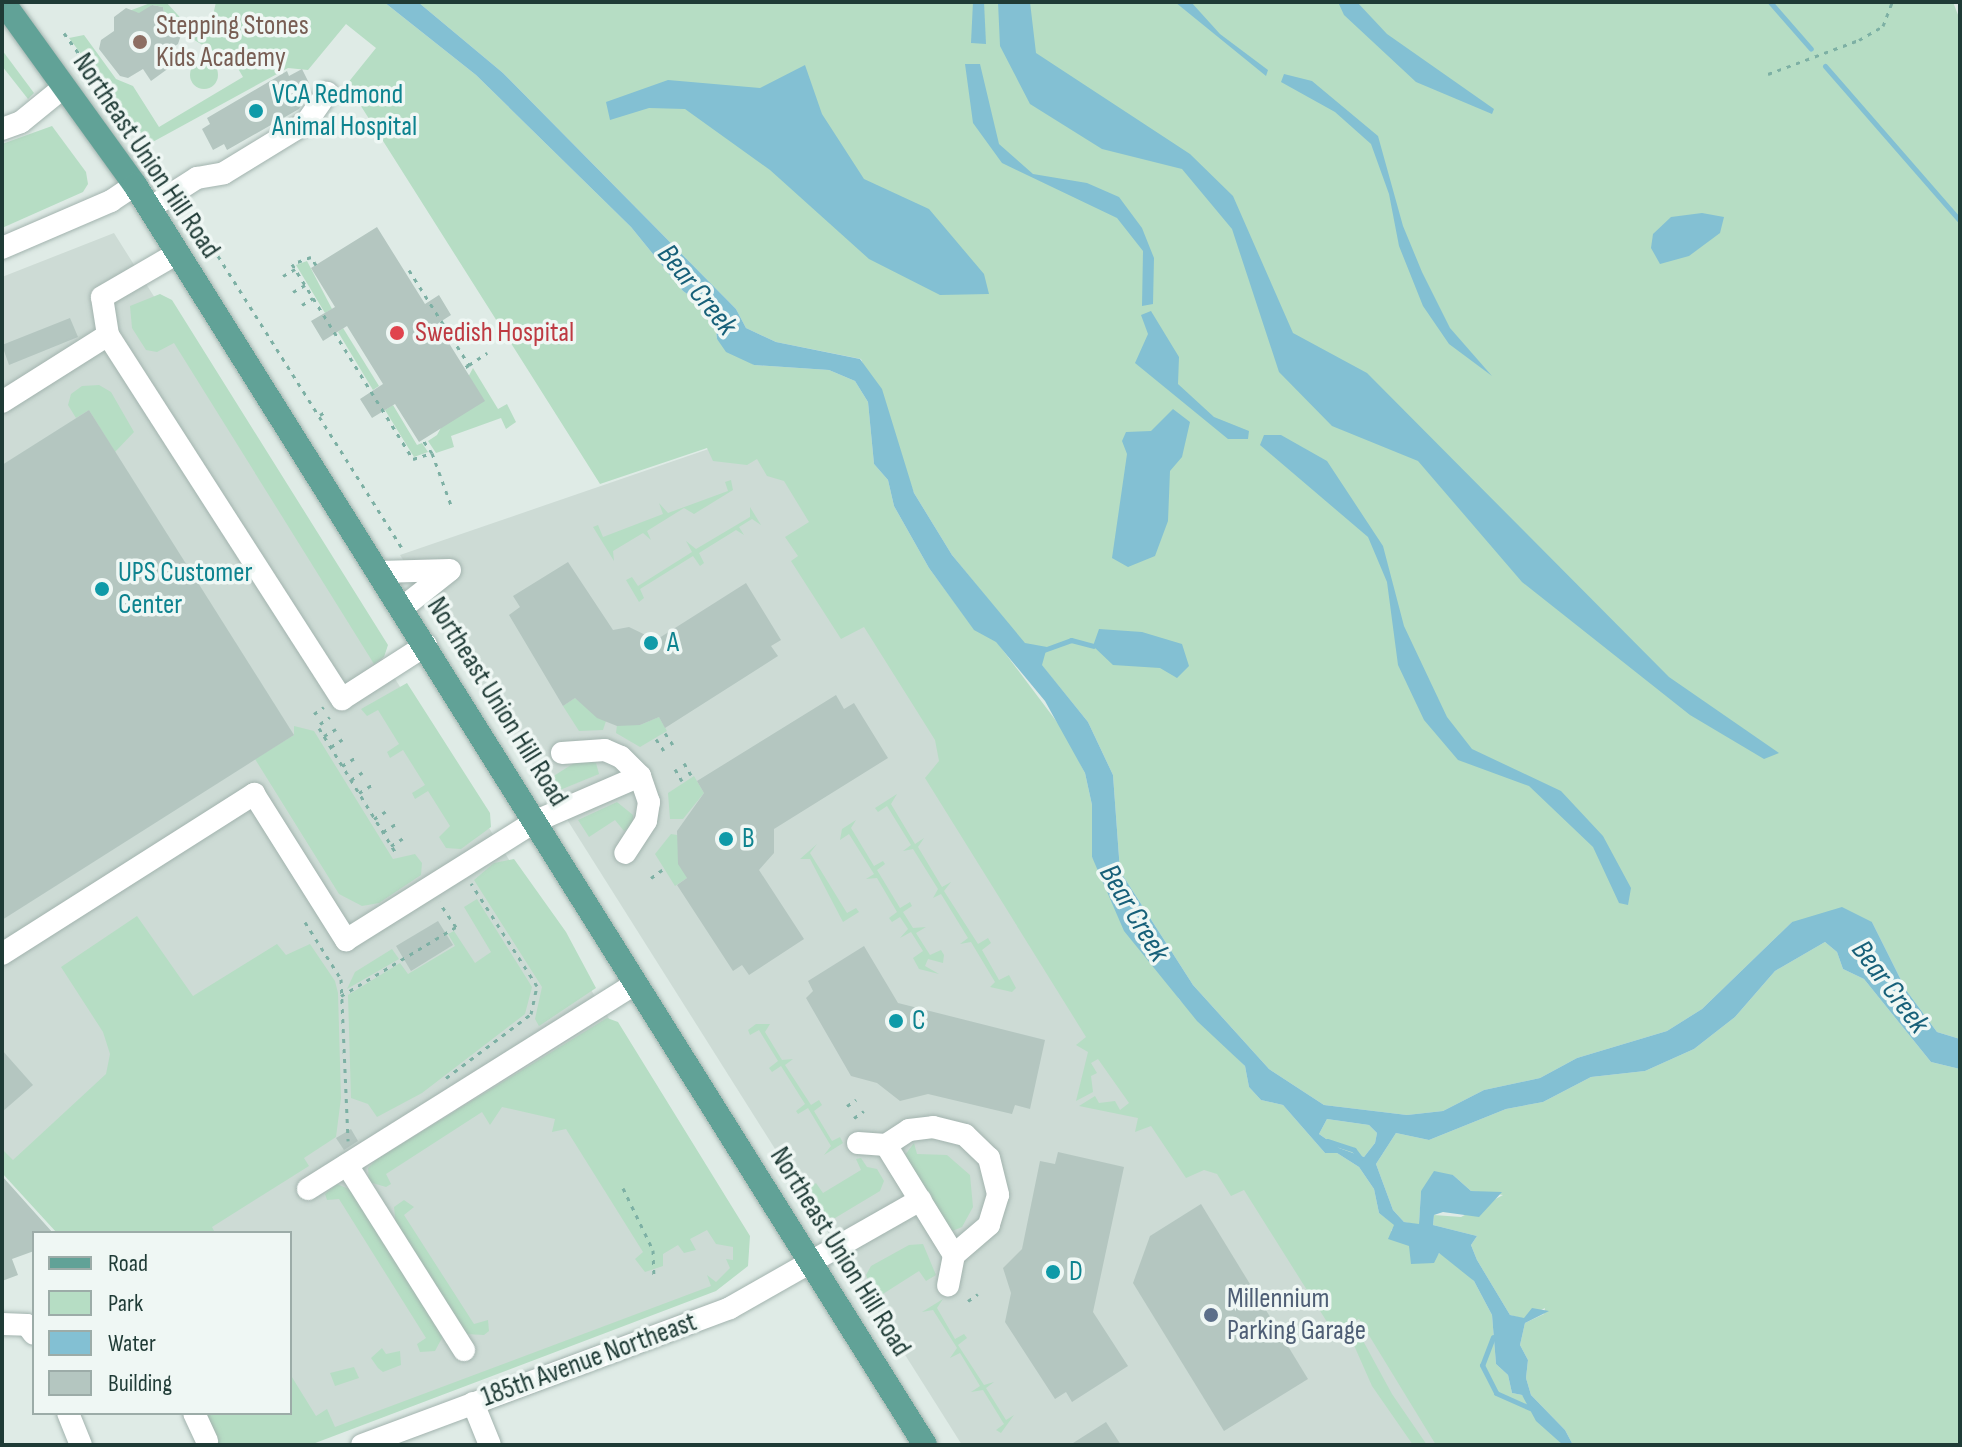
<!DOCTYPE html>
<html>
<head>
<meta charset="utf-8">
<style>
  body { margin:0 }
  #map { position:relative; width:1962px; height:1447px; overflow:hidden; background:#dfebe6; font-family:"Sofia Sans Condensed",sans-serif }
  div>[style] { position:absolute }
  .built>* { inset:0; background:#cddbd5 }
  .green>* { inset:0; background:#b6ddc4 }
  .round { border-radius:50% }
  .water>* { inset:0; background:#83c0d3 }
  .stream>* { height:5px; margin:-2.5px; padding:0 2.5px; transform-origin:2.5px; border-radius:2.5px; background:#83c0d3 }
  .building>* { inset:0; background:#b4c6c0 }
  .path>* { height:3px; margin-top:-1.5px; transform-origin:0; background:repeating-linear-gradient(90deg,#7db0a4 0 4px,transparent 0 10px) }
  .roads { filter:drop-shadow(0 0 2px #a2b3ae) drop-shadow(0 0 2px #a2b3ae) }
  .minor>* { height:22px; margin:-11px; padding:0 11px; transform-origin:11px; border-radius:11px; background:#fff }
  .major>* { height:24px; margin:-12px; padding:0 12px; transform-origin:12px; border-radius:12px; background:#61a297 }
  .dots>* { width:22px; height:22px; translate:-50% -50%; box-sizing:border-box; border:4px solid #eff7f4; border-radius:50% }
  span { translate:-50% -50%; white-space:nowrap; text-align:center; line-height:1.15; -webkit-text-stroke:7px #eff7f4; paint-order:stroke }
  .education-label { font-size:28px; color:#785e54 }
  .left { translate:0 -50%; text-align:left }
  .culture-label { font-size:28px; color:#0d838f }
  .street-label { font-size:28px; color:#1f3b36 }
  .health-label { font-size:28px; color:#be3a42 }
  .service-label { font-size:28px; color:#4e5e75 }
  .water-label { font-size:30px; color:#176079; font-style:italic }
  .frame { position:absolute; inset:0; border:4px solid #1f3b36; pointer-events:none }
  .legend { position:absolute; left:32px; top:1231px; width:260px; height:184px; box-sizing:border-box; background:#eff7f4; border:2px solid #9caca8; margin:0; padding:10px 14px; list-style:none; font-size:24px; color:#1f3b36 }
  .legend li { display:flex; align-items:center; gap:16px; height:40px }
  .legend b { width:40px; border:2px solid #9caca8 }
</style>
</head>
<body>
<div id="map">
  <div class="built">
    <div style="clip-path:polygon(114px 233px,748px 1239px,745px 1265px,719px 1285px,306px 1445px,290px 1413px,290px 1233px,77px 1233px,2px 1153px,2px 277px)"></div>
    <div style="clip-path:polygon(758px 432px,1245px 1119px,1441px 1445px,962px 1445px,400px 555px)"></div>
  </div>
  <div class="green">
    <div style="clip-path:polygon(153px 2px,166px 2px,188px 26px,201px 28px,212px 20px,216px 2px,384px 2px,476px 75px,631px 227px,683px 291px,714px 313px,717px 339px,754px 365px,829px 370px,855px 381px,868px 402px,874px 464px,888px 480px,894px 506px,929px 568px,974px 629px,996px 641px,1063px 730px,1085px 773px,1092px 805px,1092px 857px,1179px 999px,1245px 1066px,1249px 1087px,1261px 1100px,1283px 1105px,1325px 1153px,1337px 1153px,1359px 1167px,1374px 1189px,1379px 1213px,1395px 1225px,1391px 1231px,1435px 1259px,1439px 1253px,1454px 1260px,1474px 1281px,1492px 1315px,1496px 1364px,1508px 1375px,1512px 1393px,1522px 1395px,1563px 1445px,1436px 1445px,1359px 1319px,1334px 1333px,1244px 1190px,1231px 1196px,1217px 1174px,1204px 1170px,1186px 1178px,1151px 1126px,1135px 1132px,1138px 1118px,1079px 1106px,1095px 1096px,1099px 1103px,1115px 1101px,1120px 1110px,1129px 1103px,1098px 1059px,1091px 1063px,1097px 1073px,1091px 1076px,1093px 1092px,1076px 1101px,1088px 1052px,1076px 1045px,1086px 1037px,925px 778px,939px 761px,935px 740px,864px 627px,841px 639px,791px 561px,798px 556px,785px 537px,809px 522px,784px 481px,767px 476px,757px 459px,747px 465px,713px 461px,707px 448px,600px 484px,347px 84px,376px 48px,346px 24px,308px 70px,288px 68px,149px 144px,69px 38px,84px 35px,116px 79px,133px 86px,159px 127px,243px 77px,236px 65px,166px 23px,163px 7px,152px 5px,143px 14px,129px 11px)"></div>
    <div style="clip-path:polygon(418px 2px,1953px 2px,1960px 20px,1960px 1039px,1937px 1032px,1906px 990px,1872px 922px,1792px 922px,1702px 1009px,1667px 1031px,1577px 1058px,1540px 1078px,1484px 1090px,1443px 1111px,1407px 1115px,1324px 1105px,1269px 1069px,1193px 985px,1120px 871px,1113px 775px,1088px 722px,952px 555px,914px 493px,861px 359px,776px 342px,746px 328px,736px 309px,503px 73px)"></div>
    <div style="clip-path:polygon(2px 50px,34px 93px,28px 99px,2px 66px)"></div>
    <div class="round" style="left:190px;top:61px;width:28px;height:28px"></div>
    <div style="clip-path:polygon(52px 126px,86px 172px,88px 184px,83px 192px,2px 228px,2px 144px)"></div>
    <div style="clip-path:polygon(307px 261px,332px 309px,325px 313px,296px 265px)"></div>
    <div style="clip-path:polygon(160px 294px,172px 300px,388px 645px,384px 657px,374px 664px,174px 343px,157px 352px,146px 350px,132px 328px,130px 306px)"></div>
    <div style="clip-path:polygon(343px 328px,379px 386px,373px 390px,338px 332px)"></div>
    <div style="clip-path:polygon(473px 368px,498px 409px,507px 404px,516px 422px,506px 429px,501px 418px,451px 436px,454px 447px,436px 453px,428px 441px,437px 435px)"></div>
    <div style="clip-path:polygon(99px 385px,111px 392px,134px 432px,115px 452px,89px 410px,76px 418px,68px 405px,71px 394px,82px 386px)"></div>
    <div style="clip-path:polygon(393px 405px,417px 445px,422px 443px,428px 452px,414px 457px,385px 410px)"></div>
    <div style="clip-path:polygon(731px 480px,733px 490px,694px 514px,684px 508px,647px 531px,651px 540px,643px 533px,613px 551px,614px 561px,593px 527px,598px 525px,603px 537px,663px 514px,659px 503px,668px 513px,728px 491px,725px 482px)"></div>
    <div style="clip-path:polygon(750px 507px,761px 525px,752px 519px,739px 527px,744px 535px,736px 530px,699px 553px,704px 563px,700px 566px,693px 556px,640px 589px,644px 598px,639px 602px,626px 580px,632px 577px,638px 586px,692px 552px,686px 541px,696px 549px,750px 517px)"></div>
    <div style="clip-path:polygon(407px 683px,490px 813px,491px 827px,461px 849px,446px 848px,439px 837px,450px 826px,428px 791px,415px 799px,412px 793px,425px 785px,403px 750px,390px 758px,387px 752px,399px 744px,378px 710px,367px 716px,361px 709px)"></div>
    <div style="clip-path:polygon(575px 698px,606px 721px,603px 730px,579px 731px,563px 706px)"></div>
    <div style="clip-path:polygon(659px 717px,667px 731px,640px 747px,616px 733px,617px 725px,640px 725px)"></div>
    <div style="clip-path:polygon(294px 726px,314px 731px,393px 859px,415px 854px,422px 863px,421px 875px,379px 903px,362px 906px,339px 894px,255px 759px,294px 735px)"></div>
    <div style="clip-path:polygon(579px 760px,596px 763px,599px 774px,560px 790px,552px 777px)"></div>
    <div style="clip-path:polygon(694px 776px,704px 793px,683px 819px,670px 819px,668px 793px)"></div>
    <div style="clip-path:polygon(897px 794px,891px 804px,915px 844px,924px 838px,918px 847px,942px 887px,951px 882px,944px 891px,978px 944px,988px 938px,991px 943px,982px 950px,999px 980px,1009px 975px,1016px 988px,1012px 992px,990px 987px,995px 982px,971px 942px,960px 944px,968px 938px,941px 894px,933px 898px,938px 889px,913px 849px,903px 851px,911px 845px,887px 806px,878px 812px,875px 808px)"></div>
    <div style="clip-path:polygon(617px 802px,633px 815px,633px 826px,624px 831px,615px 820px,589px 837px,578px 820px)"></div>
    <div style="clip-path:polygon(856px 820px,851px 828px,874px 866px,883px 861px,885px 864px,877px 870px,900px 908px,910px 902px,912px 906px,903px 912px,913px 928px,926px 927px,916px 933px,930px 955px,941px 950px,944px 955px,943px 963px,928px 959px,925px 966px,939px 974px,919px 969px,913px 958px,923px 951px,911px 932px,900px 938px,908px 929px,900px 917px,892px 922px,889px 918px,897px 912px,877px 878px,866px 879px,874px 874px,849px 834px,840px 840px,842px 829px)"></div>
    <div style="clip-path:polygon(671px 834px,677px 835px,687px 878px,675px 886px,655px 854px)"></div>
    <div style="clip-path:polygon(817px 844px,810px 853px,847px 913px,856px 908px,859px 912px,843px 922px,810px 859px,800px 859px)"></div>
    <div style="clip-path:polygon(514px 859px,566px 932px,596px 988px,539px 1026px,535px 1019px,542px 987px,474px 880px,494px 863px)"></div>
    <div style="clip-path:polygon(477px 899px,532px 987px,525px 1014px,422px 1093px,377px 1117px,368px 1104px,351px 1098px,348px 995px,400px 963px,408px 974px,455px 946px,448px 934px,454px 931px,475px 963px,491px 952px,464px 907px)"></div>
    <div style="clip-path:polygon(137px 916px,193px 996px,277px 944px,286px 955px,310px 944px,335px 981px,338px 993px,341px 1098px,336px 1137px,304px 1158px,309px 1166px,212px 1227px,215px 1233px,57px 1233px,2px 1173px,2px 1149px,13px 1160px,106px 1074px,110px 1054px,103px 1032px,61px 967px)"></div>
    <div style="clip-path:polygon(1825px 942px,1837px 952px,1843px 969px,1864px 979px,1931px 1062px,1960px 1069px,1960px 1445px,1573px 1445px,1565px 1430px,1531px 1395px,1526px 1378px,1528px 1360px,1520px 1345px,1525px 1323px,1544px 1314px,1545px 1308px,1524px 1319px,1510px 1315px,1477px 1260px,1471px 1245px,1477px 1236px,1433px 1225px,1434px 1215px,1461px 1217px,1503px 1195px,1471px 1191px,1453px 1175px,1421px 1191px,1419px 1225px,1404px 1222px,1393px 1210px,1376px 1164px,1396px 1133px,1429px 1140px,1506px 1109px,1543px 1102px,1591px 1077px,1645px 1071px,1694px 1049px,1735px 1017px,1775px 971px)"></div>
    <div style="clip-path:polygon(392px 949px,399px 959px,347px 989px,355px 972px)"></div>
    <div style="clip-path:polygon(607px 1018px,618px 1022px,750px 1236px,748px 1266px,716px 1291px,310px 1445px,217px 1445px,204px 1413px,290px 1413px,290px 1374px,316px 1416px,327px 1409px,335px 1427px,711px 1286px,707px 1275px,716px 1282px,730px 1268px,726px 1259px,733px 1260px,733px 1247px,716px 1244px,707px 1230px,690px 1239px,696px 1250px,684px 1253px,678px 1245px,663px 1254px,663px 1266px,645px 1272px,635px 1259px,643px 1252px,566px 1129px,552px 1132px,555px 1119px,502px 1107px,490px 1125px,482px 1112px,386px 1174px,391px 1184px,386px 1187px,369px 1182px,368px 1168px,377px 1159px)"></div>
    <div style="clip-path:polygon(756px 1024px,770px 1024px,765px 1032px,782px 1060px,793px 1059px,785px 1065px,811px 1105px,819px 1100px,822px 1105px,814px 1111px,832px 1141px,840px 1137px,843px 1143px,824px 1155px,831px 1146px,808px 1108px,798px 1114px,796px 1111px,805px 1104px,781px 1066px,772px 1072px,769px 1068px,778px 1061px,759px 1030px,750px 1035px,748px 1030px)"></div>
    <div style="clip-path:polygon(1327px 1119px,1369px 1125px,1377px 1133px,1375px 1143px,1364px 1157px,1339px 1148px,1319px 1134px)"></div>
    <div style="clip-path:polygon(914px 1143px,917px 1154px,947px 1155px,970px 1175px,973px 1207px,962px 1227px,950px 1232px,905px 1155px)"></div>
    <div style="clip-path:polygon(861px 1158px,867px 1167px,877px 1169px,884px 1181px,880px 1191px,835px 1218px,826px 1217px,809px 1188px,816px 1183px,823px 1193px,861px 1170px,856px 1159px)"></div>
    <div style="clip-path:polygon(337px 1184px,351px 1190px,439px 1331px,442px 1338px,435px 1351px,420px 1352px,417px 1344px,426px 1338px,339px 1199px,327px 1200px,325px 1194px)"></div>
    <div style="clip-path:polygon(404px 1200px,414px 1207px,404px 1215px,474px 1324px,488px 1320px,489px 1331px,484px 1335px,465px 1334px,396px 1227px,394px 1207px)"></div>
    <div style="clip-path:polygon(923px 1244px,936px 1275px,926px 1281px,919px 1271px,875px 1299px,866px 1275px,871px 1266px,909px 1245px)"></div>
    <div style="clip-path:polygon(943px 1299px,937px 1308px,955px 1339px,964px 1334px,967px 1338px,958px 1345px,984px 1385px,994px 1382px,986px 1388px,1006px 1420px,1014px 1415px,1001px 1433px,996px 1430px,1004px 1424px,983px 1390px,971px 1392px,980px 1386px,960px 1353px,950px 1358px,957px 1348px,933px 1310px,922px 1312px)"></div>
    <div style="clip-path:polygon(1355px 1326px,1392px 1394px,1427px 1445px,1413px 1445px,1372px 1386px,1349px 1334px)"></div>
    <div style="clip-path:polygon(382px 1348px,386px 1354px,400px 1351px,401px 1365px,383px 1372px,378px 1368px,371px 1358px)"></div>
    <div style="clip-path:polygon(354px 1367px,359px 1378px,335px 1386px,330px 1373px)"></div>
  </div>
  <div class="water">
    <div style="clip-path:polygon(evenodd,384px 2px,418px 2px,503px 73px,736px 309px,746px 328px,776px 342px,860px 359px,882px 389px,914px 493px,952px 555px,1025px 643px,1047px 647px,1042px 665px,1088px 722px,1113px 775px,1120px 871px,1193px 985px,1269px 1069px,1324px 1105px,1407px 1115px,1443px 1111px,1484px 1090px,1540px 1078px,1577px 1058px,1667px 1031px,1702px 1009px,1792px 922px,1842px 907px,1872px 922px,1906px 990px,1937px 1032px,1960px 1039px,1960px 1069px,1931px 1062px,1864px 979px,1843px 969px,1837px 952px,1825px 942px,1775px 971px,1735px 1017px,1694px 1049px,1645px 1071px,1591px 1077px,1543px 1102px,1506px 1109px,1429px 1140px,1396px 1133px,1376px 1164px,1393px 1210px,1404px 1222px,1419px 1224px,1421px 1191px,1434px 1171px,1453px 1175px,1471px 1191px,1502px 1192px,1479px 1217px,1443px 1212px,1434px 1215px,1433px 1225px,1477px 1236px,1471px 1245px,1477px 1260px,1510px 1315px,1524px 1318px,1532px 1308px,1549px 1311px,1525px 1323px,1520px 1345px,1528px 1360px,1526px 1378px,1531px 1395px,1565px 1430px,1573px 1445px,1563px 1445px,1536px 1421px,1522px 1395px,1512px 1393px,1508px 1375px,1496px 1364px,1492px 1315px,1474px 1281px,1439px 1253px,1434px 1263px,1411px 1264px,1409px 1246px,1388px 1239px,1394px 1225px,1379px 1213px,1374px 1189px,1359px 1167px,1337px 1153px,1325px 1153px,1283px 1105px,1261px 1100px,1249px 1087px,1245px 1066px,1197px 1021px,1124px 931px,1092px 857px,1092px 805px,1085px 773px,1045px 701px,996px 642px,974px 630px,929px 568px,894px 506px,888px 480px,874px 464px,868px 402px,855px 381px,829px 370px,754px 365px,726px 352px,717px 339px,714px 313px,683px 291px,631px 227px,476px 75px,384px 2px,1327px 1119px,1369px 1125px,1377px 1133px,1375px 1143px,1364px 1157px,1339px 1148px,1319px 1134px,1327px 1119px)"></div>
    <div style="clip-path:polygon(973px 2px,984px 2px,986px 44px,971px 43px)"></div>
    <div style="clip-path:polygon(998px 2px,1030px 2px,1036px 53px,1190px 154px,1233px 196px,1293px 333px,1367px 373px,1669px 677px,1779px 753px,1764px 759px,1690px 715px,1522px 582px,1418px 461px,1332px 426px,1279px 372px,1232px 229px,1182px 169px,1102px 149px,1030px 104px,1000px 46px)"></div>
    <div style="clip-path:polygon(1175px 2px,1191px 2px,1220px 34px,1268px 70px,1266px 76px)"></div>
    <div style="clip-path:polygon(1338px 2px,1357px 2px,1387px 34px,1494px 109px,1492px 114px,1416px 82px,1344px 15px)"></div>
    <div style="clip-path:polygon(965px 64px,980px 64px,999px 144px,1033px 174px,1087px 183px,1119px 197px,1142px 228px,1154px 258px,1153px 304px,1142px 306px,1143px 251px,1117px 218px,1002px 163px,973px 123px)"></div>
    <div style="clip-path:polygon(805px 65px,822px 114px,864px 179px,929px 209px,984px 274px,989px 294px,940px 295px,869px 259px,770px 170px,685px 109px,649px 108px,610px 120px,606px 102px,668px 80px,760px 88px)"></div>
    <div style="clip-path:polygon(1284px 74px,1312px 81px,1378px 136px,1403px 226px,1422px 272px,1450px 328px,1492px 376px,1449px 344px,1423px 306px,1399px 246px,1389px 194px,1371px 144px,1335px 112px,1281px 82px)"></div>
    <div style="clip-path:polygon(1702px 213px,1724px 217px,1720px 233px,1689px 256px,1660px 264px,1651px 248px,1653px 234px,1671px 217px)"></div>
    <div style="clip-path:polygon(1151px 311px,1179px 357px,1178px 384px,1214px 417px,1249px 431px,1248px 439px,1228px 439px,1135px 363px,1148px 334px,1141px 315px)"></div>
    <div style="clip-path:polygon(1173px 409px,1190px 422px,1182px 457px,1170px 471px,1168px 521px,1155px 556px,1128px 567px,1112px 558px,1127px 454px,1122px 441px,1126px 432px,1151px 431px)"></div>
    <div style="clip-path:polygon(1264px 435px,1281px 435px,1327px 461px,1383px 546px,1404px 626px,1447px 717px,1472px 749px,1561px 791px,1603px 836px,1631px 888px,1628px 905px,1619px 903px,1593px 847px,1529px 786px,1458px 760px,1424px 720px,1398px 665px,1387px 582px,1368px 537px,1260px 445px)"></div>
    <div style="clip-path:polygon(1099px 629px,1142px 632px,1182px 644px,1189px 666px,1177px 678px,1160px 668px,1113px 665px,1093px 646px)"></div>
  </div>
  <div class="stream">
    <div style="left:1770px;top:2px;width:62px;rotate:48.9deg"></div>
    <div style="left:1825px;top:66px;width:206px;rotate:48.9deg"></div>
    <div style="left:1041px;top:651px;width:32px;rotate:-20deg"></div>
    <div style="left:1071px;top:640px;width:23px;rotate:15deg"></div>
    <div style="left:1327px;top:1141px;width:28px;rotate:18deg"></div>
    <div style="left:1354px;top:1150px;width:10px;rotate:53deg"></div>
    <div style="left:1493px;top:1337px;width:30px;rotate:111deg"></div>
    <div style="left:1482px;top:1365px;width:31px;rotate:63deg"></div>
    <div style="left:1496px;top:1393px;width:37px;rotate:24deg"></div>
  </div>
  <div class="building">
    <div style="clip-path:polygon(152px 5px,163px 7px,166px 23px,175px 25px,181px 35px,178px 44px,164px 53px,173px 65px,151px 81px,143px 69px,128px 78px,120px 76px,99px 49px,101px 40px,114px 31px,114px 17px,126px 8px,139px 13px)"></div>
    <div style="clip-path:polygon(302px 69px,309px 83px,297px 89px,304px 101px,299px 109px,227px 150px,224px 144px,213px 150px,202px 129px,210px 124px,207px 118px,287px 71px,289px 76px)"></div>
    <div style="clip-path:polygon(377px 227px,425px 304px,439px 295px,451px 315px,437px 324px,485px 401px,419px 442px,395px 404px,372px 418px,360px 399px,383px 384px,347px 326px,323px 341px,311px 321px,335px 307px,311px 268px)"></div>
    <div style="clip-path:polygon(70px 318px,78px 337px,9px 365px,2px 345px)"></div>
    <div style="clip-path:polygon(89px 410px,294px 735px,2px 920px,2px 465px)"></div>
    <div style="clip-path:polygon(568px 562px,613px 630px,629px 627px,656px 640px,746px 583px,781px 640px,771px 646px,778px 656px,665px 728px,659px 717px,640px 725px,617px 726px,597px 718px,575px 698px,563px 706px,509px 615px,520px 607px,513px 596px)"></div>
    <div style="clip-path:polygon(836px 695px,844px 709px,854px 703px,888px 758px,774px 829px,774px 853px,759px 870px,804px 939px,749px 975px,742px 965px,733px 971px,677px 885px,687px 878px,678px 864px,677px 831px,704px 793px,697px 781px)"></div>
    <div style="clip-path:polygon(438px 921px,453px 945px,411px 971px,396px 946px)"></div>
    <div style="clip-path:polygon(864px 946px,898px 1003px,1045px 1040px,1030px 1109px,1015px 1105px,1012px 1114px,928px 1094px,900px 1101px,877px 1083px,851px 1076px,806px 998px,813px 991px,808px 981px)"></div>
    <div style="clip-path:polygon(2px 1050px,33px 1085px,2px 1112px)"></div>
    <div style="clip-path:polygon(351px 1129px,358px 1141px,344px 1150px,336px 1138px)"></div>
    <div style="clip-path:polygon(1058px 1152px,1124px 1167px,1093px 1312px,1128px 1366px,1072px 1402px,1066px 1392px,1055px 1399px,1005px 1322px,1011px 1293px,1003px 1268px,1022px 1249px,1040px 1161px,1055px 1164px)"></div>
    <div style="clip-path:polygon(2px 1176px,53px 1233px,34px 1233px,34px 1251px,12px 1259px,18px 1275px,2px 1281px)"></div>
    <div style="clip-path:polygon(1201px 1204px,1308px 1379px,1224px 1431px,1133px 1283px,1150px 1236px)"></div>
    <div style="clip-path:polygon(1106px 1422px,1121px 1445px,1070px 1445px)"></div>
  </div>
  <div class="path">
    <div style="left:64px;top:33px;width:176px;rotate:54.2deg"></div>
    <div style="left:1768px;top:74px;width:97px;rotate:-20.5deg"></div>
    <div style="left:1859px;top:40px;width:28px;rotate:-30deg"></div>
    <div style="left:1883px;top:26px;width:26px;rotate:-69deg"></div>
    <div style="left:186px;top:205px;width:409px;rotate:57.8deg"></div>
    <div style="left:316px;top:265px;width:9px;rotate:-122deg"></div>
    <div style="left:311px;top:257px;width:20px;rotate:160deg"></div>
    <div style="left:292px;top:264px;width:229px;rotate:58.2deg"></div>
    <div style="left:413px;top:459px;width:20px;rotate:-18deg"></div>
    <div style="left:432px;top:453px;width:16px;rotate:-125deg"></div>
    <div style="left:409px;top:270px;width:112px;rotate:57.7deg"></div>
    <div style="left:469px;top:365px;width:6px;rotate:149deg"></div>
    <div style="left:283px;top:276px;width:14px;rotate:-30deg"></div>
    <div style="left:293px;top:292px;width:14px;rotate:-30deg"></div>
    <div style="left:302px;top:305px;width:13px;rotate:-32deg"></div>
    <div style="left:469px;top:365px;width:22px;rotate:-34deg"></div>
    <div style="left:320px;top:415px;width:9px;rotate:-32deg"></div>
    <div style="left:432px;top:453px;width:55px;rotate:69.9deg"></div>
    <div style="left:314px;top:714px;width:12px;rotate:-35deg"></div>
    <div style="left:320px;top:724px;width:12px;rotate:-35deg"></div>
    <div style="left:319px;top:728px;width:149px;rotate:58.4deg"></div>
    <div style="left:665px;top:733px;width:14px;rotate:56deg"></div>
    <div style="left:324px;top:736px;width:14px;rotate:-30deg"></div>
    <div style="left:656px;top:739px;width:14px;rotate:56deg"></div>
    <div style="left:331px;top:747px;width:14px;rotate:-34deg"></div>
    <div style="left:684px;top:763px;width:14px;rotate:60deg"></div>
    <div style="left:342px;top:766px;width:15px;rotate:-32deg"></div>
    <div style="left:675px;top:769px;width:14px;rotate:60deg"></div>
    <div style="left:351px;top:780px;width:14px;rotate:-34deg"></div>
    <div style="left:359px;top:793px;width:15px;rotate:-32deg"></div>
    <div style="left:374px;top:819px;width:17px;rotate:-33deg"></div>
    <div style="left:383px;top:832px;width:15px;rotate:-32deg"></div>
    <div style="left:391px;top:846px;width:17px;rotate:-33deg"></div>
    <div style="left:651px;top:878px;width:14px;rotate:-36deg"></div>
    <div style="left:305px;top:922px;width:67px;rotate:57.7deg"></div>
    <div style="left:341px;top:979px;width:162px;rotate:87.5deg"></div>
    <div style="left:341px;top:996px;width:134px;rotate:-31deg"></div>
    <div style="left:456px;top:927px;width:30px;rotate:-124deg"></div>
    <div style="left:446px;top:1078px;width:106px;rotate:-37deg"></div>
    <div style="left:531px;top:1014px;width:29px;rotate:-78deg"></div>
    <div style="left:537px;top:986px;width:122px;rotate:-122.7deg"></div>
    <div style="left:847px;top:1106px;width:11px;rotate:-34deg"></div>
    <div style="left:854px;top:1118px;width:12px;rotate:-35deg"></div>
    <div style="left:623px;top:1188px;width:69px;rotate:64.2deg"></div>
    <div style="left:653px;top:1250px;width:28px;rotate:88deg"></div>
    <div style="left:968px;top:1301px;width:12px;rotate:-35deg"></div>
  </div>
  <div class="roads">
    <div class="minor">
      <div style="left:2px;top:129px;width:20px;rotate:-20deg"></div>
      <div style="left:21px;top:122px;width:55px;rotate:-39.1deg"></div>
      <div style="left:150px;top:208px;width:56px;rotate:-32.6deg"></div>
      <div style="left:197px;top:178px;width:27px;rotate:-10deg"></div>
      <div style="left:224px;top:173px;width:96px;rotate:-31.4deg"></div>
      <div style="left:306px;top:123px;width:37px;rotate:-55deg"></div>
      <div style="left:2px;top:248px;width:119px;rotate:-23.3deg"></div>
      <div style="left:111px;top:201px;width:29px;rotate:-34deg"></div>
      <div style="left:108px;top:335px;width:38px;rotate:-99deg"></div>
      <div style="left:102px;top:297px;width:88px;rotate:-30.1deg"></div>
      <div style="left:2px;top:402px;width:125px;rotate:-32.3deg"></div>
      <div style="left:108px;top:335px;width:433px;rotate:57.3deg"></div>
      <div style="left:342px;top:699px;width:100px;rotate:-32.7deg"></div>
      <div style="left:379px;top:572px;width:71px;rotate:-1.6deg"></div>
      <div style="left:402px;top:608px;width:60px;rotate:-38.2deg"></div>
      <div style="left:562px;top:753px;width:43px;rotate:-4deg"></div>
      <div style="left:605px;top:750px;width:17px;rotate:24deg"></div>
      <div style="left:621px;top:757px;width:27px;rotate:45deg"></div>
      <div style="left:640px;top:776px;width:28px;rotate:71deg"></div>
      <div style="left:649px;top:802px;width:19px;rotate:99deg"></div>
      <div style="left:646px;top:821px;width:38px;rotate:123deg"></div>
      <div style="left:2px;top:954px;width:299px;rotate:-32.4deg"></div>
      <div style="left:254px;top:794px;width:173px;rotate:57.8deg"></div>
      <div style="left:346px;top:940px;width:224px;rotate:-32.1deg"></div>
      <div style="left:536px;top:821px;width:113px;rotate:-23.4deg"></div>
      <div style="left:858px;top:1143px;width:28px;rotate:4deg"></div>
      <div style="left:886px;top:1145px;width:27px;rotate:-33deg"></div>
      <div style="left:909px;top:1130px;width:24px;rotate:-7deg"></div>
      <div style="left:933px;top:1127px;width:33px;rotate:14deg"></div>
      <div style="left:965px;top:1135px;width:33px;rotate:44deg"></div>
      <div style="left:989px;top:1158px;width:38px;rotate:76deg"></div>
      <div style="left:998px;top:1195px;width:31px;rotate:107deg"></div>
      <div style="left:989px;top:1225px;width:46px;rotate:139.4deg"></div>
      <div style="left:886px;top:1145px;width:129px;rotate:58.3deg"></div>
      <div style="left:954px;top:1255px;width:31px;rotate:101deg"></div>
      <div style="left:347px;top:1165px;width:219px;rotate:57.7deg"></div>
      <div style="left:308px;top:1189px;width:387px;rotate:-32.1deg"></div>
      <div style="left:2px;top:1324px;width:25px;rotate:2deg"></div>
      <div style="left:27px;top:1325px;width:11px;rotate:52deg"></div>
      <div style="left:473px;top:1403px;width:45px;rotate:68deg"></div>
      <div style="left:68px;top:1413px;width:35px;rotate:68deg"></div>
      <div style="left:194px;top:1413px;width:31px;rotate:65deg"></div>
      <div style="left:362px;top:1445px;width:393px;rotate:-20.4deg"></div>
      <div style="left:730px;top:1308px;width:219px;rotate:-29.6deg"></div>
    </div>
    <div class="major">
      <div style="left:3px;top:2px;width:226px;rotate:54.2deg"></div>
      <div style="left:135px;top:185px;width:1487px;rotate:57.91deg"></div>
    </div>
  </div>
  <div class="dots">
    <div style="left:140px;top:42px;background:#8d6e63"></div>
    <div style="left:256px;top:111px;background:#0f9aa8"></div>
    <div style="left:397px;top:333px;background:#e0444e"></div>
    <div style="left:102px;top:589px;background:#0f9aa8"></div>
    <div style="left:651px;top:643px;background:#0f9aa8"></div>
    <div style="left:726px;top:839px;background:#0f9aa8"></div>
    <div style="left:896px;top:1021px;background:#0f9aa8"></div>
    <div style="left:1053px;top:1272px;background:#0f9aa8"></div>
    <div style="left:1211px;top:1315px;background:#5c6f8a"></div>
  </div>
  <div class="education-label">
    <span class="left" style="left:156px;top:42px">Stepping Stones<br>Kids Academy</span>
  </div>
  <div class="culture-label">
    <span class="left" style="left:272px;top:111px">VCA Redmond<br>Animal Hospital</span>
    <span class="left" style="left:118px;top:589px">UPS Customer<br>Center</span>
    <span class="left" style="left:667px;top:643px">A</span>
    <span class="left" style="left:742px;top:839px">B</span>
    <span class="left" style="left:912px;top:1021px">C</span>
    <span class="left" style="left:1069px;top:1272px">D</span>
  </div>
  <div class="street-label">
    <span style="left:146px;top:156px;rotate:56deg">Northeast Union Hill Road</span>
    <span style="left:497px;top:702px;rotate:58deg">Northeast Union Hill Road</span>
    <span style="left:840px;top:1252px;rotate:58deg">Northeast Union Hill Road</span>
    <span style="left:589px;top:1360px;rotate:-20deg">185th Avenue Northeast</span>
  </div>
  <div class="health-label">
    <span class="left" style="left:415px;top:333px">Swedish Hospital</span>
  </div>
  <div class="service-label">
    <span class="left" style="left:1227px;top:1315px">Millennium<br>Parking Garage</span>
  </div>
  <div class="water-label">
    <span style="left:697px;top:290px;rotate:51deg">Bear Creek</span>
    <span style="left:1134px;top:913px;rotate:59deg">Bear Creek</span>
    <span style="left:1890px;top:987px;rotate:53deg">Bear Creek</span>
  </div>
  <div class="frame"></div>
  <ul class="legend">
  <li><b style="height:10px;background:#61a297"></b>Road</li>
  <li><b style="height:22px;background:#b6ddc4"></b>Park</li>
  <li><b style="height:22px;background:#83c0d3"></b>Water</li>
  <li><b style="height:22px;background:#b4c6c0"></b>Building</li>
  </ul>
</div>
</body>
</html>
